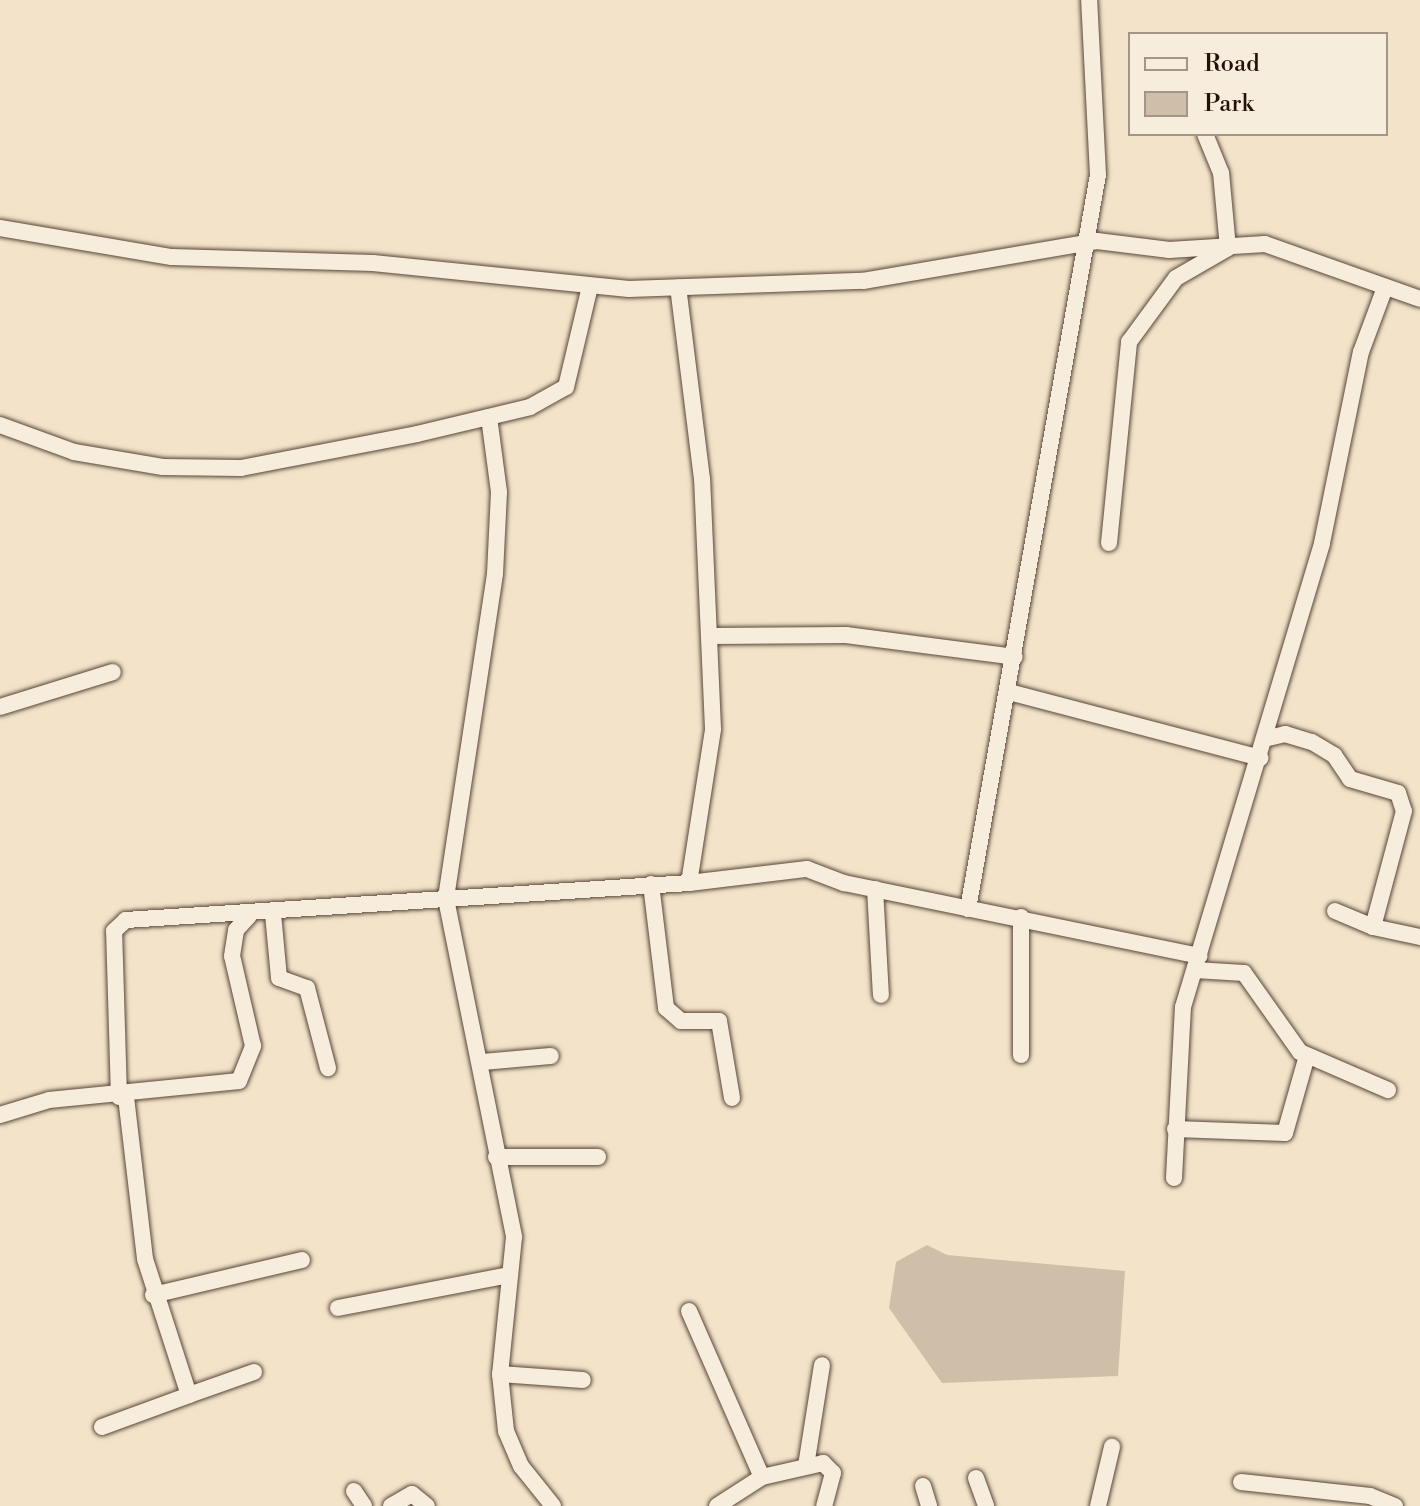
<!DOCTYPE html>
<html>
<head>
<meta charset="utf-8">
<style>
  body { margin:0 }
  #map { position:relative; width:1420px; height:1506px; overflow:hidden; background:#f3e3c9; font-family:"Libre Bodoni",serif }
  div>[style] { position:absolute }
  .green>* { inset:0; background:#d0bfa8 }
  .roads { filter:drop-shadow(0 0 2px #584638) drop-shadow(0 0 2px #584638) }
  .minor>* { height:16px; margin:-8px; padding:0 8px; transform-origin:8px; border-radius:8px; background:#f7eddc }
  span { translate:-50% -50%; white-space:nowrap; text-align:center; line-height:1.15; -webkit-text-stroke:6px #f7eddc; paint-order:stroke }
  .legend { position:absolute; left:1128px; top:32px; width:260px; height:104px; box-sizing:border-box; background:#f7eddc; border:2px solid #a39587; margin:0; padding:10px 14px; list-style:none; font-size:24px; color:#241208 }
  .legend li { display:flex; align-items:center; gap:16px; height:40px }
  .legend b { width:40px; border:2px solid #a39587 }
</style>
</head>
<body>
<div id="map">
  <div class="green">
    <div style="clip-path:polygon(927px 1245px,947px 1255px,1125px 1271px,1118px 1376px,942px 1383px,889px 1308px,896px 1262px)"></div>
  </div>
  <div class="roads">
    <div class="minor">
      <div style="left:0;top:228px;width:174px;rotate:9.6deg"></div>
      <div style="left:172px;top:257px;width:201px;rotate:1.7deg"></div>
      <div style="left:373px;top:263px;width:257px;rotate:5.8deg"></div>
      <div style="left:629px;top:289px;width:234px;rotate:-2deg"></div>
      <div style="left:863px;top:281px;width:237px;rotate:-9.7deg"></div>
      <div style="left:1097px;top:241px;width:73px;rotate:7.1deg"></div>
      <div style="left:1169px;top:250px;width:96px;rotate:-3.6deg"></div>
      <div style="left:1265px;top:244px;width:164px;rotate:19.5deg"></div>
      <div style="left:489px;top:417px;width:76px;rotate:82.4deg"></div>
      <div style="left:499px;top:492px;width:82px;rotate:92.8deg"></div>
      <div style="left:495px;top:574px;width:329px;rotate:98.6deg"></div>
      <div style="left:446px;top:899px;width:345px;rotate:78.6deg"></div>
      <div style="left:514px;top:1237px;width:138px;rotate:95.8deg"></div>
      <div style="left:500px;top:1374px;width:57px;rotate:84deg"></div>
      <div style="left:506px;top:1431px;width:38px;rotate:67deg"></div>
      <div style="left:521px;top:1466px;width:51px;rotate:51.3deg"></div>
      <div style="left:0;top:425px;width:79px;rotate:20deg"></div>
      <div style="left:74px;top:452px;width:90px;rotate:9.6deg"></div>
      <div style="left:163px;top:467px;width:78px;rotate:0.7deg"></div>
      <div style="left:241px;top:468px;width:179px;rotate:-10.9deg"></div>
      <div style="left:417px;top:434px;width:116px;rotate:-13.4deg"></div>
      <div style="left:530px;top:407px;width:41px;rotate:-29.1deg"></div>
      <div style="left:566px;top:387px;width:104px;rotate:-76.6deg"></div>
      <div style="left:1109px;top:543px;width:202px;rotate:-84.3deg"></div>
      <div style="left:1129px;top:342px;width:79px;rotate:-53.7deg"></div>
      <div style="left:1176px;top:278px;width:60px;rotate:-30deg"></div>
      <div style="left:1228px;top:248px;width:75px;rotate:-95.3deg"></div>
      <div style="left:1221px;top:173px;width:42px;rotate:-112.3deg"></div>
      <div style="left:711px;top:636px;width:135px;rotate:-0.4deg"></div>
      <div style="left:846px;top:635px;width:170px;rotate:7.4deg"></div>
      <div style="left:1009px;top:692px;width:260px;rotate:14.7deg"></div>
      <div style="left:0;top:707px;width:118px;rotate:-17.2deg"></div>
      <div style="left:1264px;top:739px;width:22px;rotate:-13deg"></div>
      <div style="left:1285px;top:734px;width:28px;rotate:17deg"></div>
      <div style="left:1312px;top:742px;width:26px;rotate:31deg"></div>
      <div style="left:1334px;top:755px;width:29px;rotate:56deg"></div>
      <div style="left:1350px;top:779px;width:50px;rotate:16.3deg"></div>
      <div style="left:1398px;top:793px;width:19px;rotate:72deg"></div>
      <div style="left:1404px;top:811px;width:120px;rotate:105deg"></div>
      <div style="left:1373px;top:927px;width:48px;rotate:12deg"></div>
      <div style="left:689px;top:883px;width:119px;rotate:-6.8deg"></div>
      <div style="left:807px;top:869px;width:40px;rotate:21deg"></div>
      <div style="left:844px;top:883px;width:363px;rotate:11.6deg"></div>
      <div style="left:651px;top:884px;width:125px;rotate:83.1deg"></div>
      <div style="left:666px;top:1008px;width:20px;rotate:41deg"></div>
      <div style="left:681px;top:1021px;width:38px"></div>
      <div style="left:719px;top:1021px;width:78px;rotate:80.4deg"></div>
      <div style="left:875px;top:889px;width:106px;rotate:86.8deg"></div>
      <div style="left:968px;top:909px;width:745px;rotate:-79.96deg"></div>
      <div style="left:1098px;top:175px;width:175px;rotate:-92.9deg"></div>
      <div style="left:1335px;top:911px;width:41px;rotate:22.8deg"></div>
      <div style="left:273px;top:914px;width:64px;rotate:84.6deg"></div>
      <div style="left:279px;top:978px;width:30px;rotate:20deg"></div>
      <div style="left:307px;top:988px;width:83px;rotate:75.3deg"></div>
      <div style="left:1021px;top:917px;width:138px;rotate:90deg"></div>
      <div style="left:1195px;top:970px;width:49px;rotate:3.5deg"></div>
      <div style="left:1244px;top:973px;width:97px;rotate:54.7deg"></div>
      <div style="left:1300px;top:1052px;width:96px;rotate:23.4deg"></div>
      <div style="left:482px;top:1062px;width:69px;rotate:-5deg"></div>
      <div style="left:119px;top:1097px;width:166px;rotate:-91.7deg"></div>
      <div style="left:114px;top:931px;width:16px;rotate:-43deg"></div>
      <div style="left:126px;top:920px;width:564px;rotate:-3.76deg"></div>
      <div style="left:689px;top:883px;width:156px;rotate:-81.1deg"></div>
      <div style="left:713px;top:729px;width:250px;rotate:-92.5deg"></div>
      <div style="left:702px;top:479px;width:193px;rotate:-97.1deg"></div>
      <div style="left:126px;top:1097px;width:163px;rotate:83.3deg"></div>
      <div style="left:145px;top:1259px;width:143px;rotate:72.1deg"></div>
      <div style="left:189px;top:1395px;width:69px;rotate:-19.5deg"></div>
      <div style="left:0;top:1115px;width:51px;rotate:-17deg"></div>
      <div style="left:49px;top:1100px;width:191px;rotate:-5.7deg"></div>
      <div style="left:239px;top:1081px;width:38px;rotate:-68deg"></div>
      <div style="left:253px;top:1046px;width:92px;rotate:-103.1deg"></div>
      <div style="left:232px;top:956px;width:26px;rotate:-81deg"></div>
      <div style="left:236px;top:930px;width:19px;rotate:-47deg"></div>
      <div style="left:1175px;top:1129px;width:110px;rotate:2.1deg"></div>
      <div style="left:1285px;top:1133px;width:80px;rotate:-74.1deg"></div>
      <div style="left:496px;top:1157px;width:102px"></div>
      <div style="left:1174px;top:1178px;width:171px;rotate:-87deg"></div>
      <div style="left:1183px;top:1007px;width:484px;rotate:-73.3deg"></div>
      <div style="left:1322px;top:543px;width:195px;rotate:-78.5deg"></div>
      <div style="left:1361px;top:352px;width:66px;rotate:-69.6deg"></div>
      <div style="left:153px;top:1295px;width:153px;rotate:-13.2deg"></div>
      <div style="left:338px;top:1308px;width:175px;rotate:-10.9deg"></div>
      <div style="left:689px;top:1311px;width:181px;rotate:66.3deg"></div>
      <div style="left:500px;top:1374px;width:83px;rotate:4.1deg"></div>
      <div style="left:102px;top:1427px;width:93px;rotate:-20.2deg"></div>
      <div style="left:806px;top:1466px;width:102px;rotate:-81deg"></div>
      <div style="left:976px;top:1478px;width:30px;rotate:70deg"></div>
      <div style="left:1241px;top:1482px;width:130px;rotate:6.2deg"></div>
      <div style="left:1370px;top:1496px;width:27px;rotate:22deg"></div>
      <div style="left:923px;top:1486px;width:21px;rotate:73deg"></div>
      <div style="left:354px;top:1491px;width:18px;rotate:56deg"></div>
      <div style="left:391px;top:1506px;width:24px;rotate:-30deg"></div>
      <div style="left:412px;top:1494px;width:19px;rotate:39deg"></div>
      <div style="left:717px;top:1506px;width:54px;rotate:-32.8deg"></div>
      <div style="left:762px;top:1477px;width:63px;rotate:-12.9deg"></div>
      <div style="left:823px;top:1463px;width:14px;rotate:45deg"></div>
      <div style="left:833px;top:1473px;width:34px;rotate:105deg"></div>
      <div style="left:1098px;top:1506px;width:61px;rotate:-76.7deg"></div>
    </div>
  </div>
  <ul class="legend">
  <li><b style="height:10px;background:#f7eddc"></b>Road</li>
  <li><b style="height:22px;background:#d0bfa8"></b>Park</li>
  </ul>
</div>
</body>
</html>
